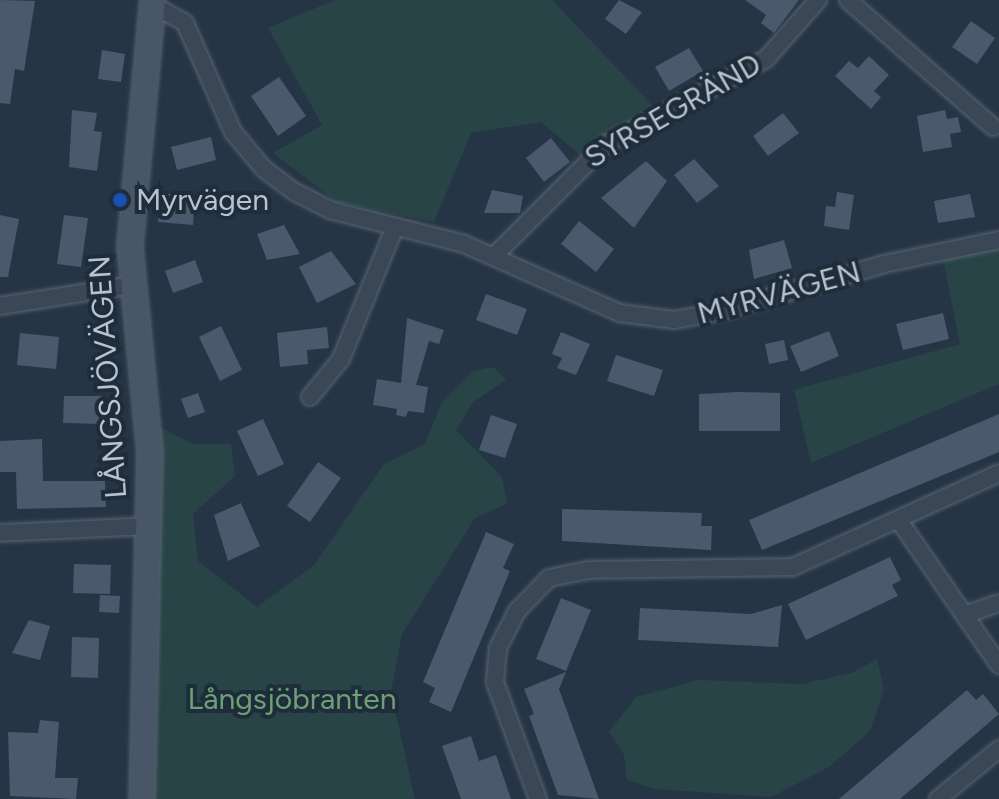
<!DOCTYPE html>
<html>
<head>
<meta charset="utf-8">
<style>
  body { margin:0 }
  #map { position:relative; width:999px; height:799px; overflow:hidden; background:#263545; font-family:Figtree,sans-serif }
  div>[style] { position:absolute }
  .green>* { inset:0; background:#284446 }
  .building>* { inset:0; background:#4a596c }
  .roads { filter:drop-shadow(0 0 2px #596572) drop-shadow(0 0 2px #596572) }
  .street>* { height:16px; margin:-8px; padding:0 8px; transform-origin:8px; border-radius:8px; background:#3b4755 }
  .secondary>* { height:24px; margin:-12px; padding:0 12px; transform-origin:12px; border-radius:12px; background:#495668 }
  .dots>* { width:22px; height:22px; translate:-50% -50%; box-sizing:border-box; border:4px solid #1f2c3a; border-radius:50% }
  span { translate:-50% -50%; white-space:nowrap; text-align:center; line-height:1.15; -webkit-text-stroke:8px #1f2c3a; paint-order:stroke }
  .street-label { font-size:30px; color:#b9c2ce }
  .poi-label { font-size:30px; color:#b9c2ce }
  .left { translate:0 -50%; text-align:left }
  .park-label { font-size:30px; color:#6ea078 }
</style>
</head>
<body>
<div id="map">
  <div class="green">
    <div style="clip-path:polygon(335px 0,552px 0,654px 107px,580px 155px,541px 122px,471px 133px,434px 222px,337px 202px,273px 153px,322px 125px,268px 28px)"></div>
    <div style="clip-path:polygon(999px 248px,999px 384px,811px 463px,794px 390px,960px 344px,943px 259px)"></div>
    <div style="clip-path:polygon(493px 367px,506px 380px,473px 402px,456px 430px,502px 477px,507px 504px,475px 518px,402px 634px,391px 692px,415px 799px,147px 799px,155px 425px,193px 444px,231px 444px,235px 476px,193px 514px,198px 561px,257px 607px,314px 565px,384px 464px,425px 444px,442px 402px,473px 371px)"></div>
    <div style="clip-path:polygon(877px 659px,884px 689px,870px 731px,829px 767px,771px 797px,655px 789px,627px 780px,624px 755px,609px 732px,636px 697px,699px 680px,802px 684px,854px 672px)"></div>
  </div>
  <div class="building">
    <div style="clip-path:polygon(0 0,35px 1px,24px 71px,15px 69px,10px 104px,0 103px)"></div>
    <div style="clip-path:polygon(619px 0,642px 12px,626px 34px,605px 19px)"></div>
    <div style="clip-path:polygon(745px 0,799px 0,774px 33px,761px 23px,766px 15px)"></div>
    <div style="clip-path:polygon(971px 21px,995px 38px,977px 64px,952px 47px)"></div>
    <div style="clip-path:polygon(689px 48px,703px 71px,669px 91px,655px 67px)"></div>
    <div style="clip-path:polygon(102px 50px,125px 54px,121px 82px,98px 79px)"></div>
    <div style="clip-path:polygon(869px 56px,889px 75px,874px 91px,881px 97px,871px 109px,835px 76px,849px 61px,858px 68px)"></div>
    <div style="clip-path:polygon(279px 77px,306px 116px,278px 136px,251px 96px)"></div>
    <div style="clip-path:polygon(72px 110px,97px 113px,94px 131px,102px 132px,97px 171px,69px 167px)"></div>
    <div style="clip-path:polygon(945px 110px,947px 119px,958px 117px,961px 132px,950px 134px,952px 147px,923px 152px,917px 116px)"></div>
    <div style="clip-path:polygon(783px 113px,799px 133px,768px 156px,753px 136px)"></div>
    <div style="clip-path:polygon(211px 137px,216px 160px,177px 170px,171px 147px)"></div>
    <div style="clip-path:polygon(551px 138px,570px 162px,544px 182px,526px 158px)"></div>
    <div style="clip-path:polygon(694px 159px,719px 186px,697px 203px,674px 175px)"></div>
    <div style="clip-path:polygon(646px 161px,667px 181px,634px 228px,601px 198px)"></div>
    <div style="clip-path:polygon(492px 190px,523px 196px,520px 213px,484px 213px)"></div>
    <div style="clip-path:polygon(837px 192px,854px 195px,849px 230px,824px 226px,826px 206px,835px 207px)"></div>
    <div style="clip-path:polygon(160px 193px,195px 196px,193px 225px,158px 222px)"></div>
    <div style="clip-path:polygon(970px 194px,975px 217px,938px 223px,934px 201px)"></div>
    <div style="clip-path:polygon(0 215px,19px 219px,8px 277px,0 277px)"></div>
    <div style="clip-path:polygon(64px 215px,88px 218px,81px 267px,57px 264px)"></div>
    <div style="clip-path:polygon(579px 221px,614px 249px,596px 272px,561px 244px)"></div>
    <div style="clip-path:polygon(284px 225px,300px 254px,267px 260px,257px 234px)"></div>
    <div style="clip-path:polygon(784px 240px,792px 268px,754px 279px,749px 250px)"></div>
    <div style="clip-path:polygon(331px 251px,356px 284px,317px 303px,299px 267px)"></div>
    <div style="clip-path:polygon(195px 260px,203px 282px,173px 293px,165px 271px)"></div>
    <div style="clip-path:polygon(486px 294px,527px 309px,517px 335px,476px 320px)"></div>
    <div style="clip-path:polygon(943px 313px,949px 339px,903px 350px,896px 324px)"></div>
    <div style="clip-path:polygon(407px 318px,444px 330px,439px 344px,429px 341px,416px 385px,428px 387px,424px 413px,408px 411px,406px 417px,396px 415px,397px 409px,373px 405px,377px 379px,401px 383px)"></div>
    <div style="clip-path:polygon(221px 326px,242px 370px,220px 381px,199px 337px)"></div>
    <div style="clip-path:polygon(327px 327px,329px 348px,307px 350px,308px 364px,280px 367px,277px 333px)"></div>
    <div style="clip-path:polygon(829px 331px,839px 356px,801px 372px,790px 346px)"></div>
    <div style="clip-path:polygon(561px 332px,590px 344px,576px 375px,557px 368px,562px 358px,552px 354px)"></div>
    <div style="clip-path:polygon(20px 333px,59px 337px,56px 369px,17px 365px)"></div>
    <div style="clip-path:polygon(784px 340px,788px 360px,769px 364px,765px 344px)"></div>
    <div style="clip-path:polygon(616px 355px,663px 370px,654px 396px,607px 381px)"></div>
    <div style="clip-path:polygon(738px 392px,780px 393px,780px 431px,699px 431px,699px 394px)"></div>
    <div style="clip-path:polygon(198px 393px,205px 412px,188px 418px,181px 399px)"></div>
    <div style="clip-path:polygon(64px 396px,102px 396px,102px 424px,63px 423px)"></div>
    <div style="clip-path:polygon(999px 414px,999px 452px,762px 550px,749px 520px)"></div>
    <div style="clip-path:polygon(491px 415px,517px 424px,505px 458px,479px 450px)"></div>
    <div style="clip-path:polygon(263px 419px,284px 464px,258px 476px,237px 431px)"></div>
    <div style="clip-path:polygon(42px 439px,43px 481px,105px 481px,106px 507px,17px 509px,16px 472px,0 472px,0 441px)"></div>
    <div style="clip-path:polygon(318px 462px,341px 478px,310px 522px,287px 506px)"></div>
    <div style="clip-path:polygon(241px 503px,260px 546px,228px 561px,214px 515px)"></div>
    <div style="clip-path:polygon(562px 509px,702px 513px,701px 526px,712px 526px,711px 550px,562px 541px)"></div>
    <div style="clip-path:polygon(486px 532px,514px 544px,503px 568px,510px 571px,451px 712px,429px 702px,435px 688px,423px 682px)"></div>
    <div style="clip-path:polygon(890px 557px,901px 580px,892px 585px,898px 596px,806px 640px,788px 604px)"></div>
    <div style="clip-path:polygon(74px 564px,111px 565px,110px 594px,73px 593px)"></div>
    <div style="clip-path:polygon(100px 595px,120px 596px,119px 613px,99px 612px)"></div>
    <div style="clip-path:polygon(561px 598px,591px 610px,566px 671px,536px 659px)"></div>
    <div style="clip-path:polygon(782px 605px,778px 647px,638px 640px,640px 608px,751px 614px)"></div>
    <div style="clip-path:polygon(29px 620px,50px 626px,40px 660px,12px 653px)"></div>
    <div style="clip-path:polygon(72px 637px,99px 638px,98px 678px,71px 677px)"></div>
    <div style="clip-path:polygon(566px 672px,559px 689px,599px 799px,558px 795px,529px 716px,534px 714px,524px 689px)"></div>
    <div style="clip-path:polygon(967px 690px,976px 700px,983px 694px,999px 714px,900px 799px,839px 799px)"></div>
    <div style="clip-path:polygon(40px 720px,59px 722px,55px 778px,78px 778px,76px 799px,10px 796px,8px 732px,38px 733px)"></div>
    <div style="clip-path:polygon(471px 736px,479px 761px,496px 755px,511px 799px,461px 799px,442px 746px)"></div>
  </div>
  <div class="roads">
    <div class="street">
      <div style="left:848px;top:0;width:193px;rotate:41.2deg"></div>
      <div style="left:153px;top:5px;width:37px;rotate:29deg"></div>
      <div style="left:185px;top:23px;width:119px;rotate:66.2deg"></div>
      <div style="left:233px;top:132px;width:48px;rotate:50deg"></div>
      <div style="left:264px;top:169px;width:39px;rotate:37deg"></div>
      <div style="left:295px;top:192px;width:39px;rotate:27deg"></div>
      <div style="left:330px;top:210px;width:138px;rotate:14.2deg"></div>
      <div style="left:464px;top:244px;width:171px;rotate:23.9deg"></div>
      <div style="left:620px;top:313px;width:55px;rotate:7.3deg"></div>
      <div style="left:675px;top:320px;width:53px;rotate:-10.9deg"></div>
      <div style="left:727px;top:310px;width:164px;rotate:-16.3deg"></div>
      <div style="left:884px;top:264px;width:117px;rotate:-11.8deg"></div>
      <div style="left:494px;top:256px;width:158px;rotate:-45deg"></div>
      <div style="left:606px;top:144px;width:181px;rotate:-28deg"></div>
      <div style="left:766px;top:59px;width:79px;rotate:-48.6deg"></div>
      <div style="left:0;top:306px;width:135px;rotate:-9deg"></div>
      <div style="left:310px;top:397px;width:49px;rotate:-50.8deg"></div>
      <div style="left:341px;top:359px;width:140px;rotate:-67.8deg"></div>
      <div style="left:900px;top:522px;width:174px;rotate:55.3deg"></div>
      <div style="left:0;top:533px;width:148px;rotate:-2.7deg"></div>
      <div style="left:964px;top:615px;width:37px;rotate:-19deg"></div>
      <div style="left:538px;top:799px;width:125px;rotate:-110.2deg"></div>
      <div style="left:495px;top:682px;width:34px;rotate:-85deg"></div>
      <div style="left:498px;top:648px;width:42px;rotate:-62.8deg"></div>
      <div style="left:517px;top:611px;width:46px;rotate:-45.9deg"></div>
      <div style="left:549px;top:578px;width:41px;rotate:-11.3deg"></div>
      <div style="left:589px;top:570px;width:204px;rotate:-0.8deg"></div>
      <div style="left:793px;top:567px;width:226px;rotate:-24.5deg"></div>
      <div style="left:938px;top:799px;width:79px;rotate:-39.3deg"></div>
    </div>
    <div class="secondary">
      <div style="left:142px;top:799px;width:345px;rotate:-88.7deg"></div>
      <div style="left:150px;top:454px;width:209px;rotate:-95.5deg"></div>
      <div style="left:130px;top:246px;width:247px;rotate:-84.7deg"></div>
    </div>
  </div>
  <div class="dots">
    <div style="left:120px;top:200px;background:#1a4fb4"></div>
  </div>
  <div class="street-label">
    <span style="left:673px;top:111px;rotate:-30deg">SYRSEGRÄND</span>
    <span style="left:779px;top:293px;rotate:-15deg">MYRVÄGEN</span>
    <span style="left:108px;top:377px;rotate:-94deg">LÅNGSJÖVÄGEN</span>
  </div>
  <div class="poi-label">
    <span class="left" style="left:136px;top:200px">Myrvägen</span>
  </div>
  <div class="park-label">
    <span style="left:292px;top:699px">Långsjöbranten</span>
  </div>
</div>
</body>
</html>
